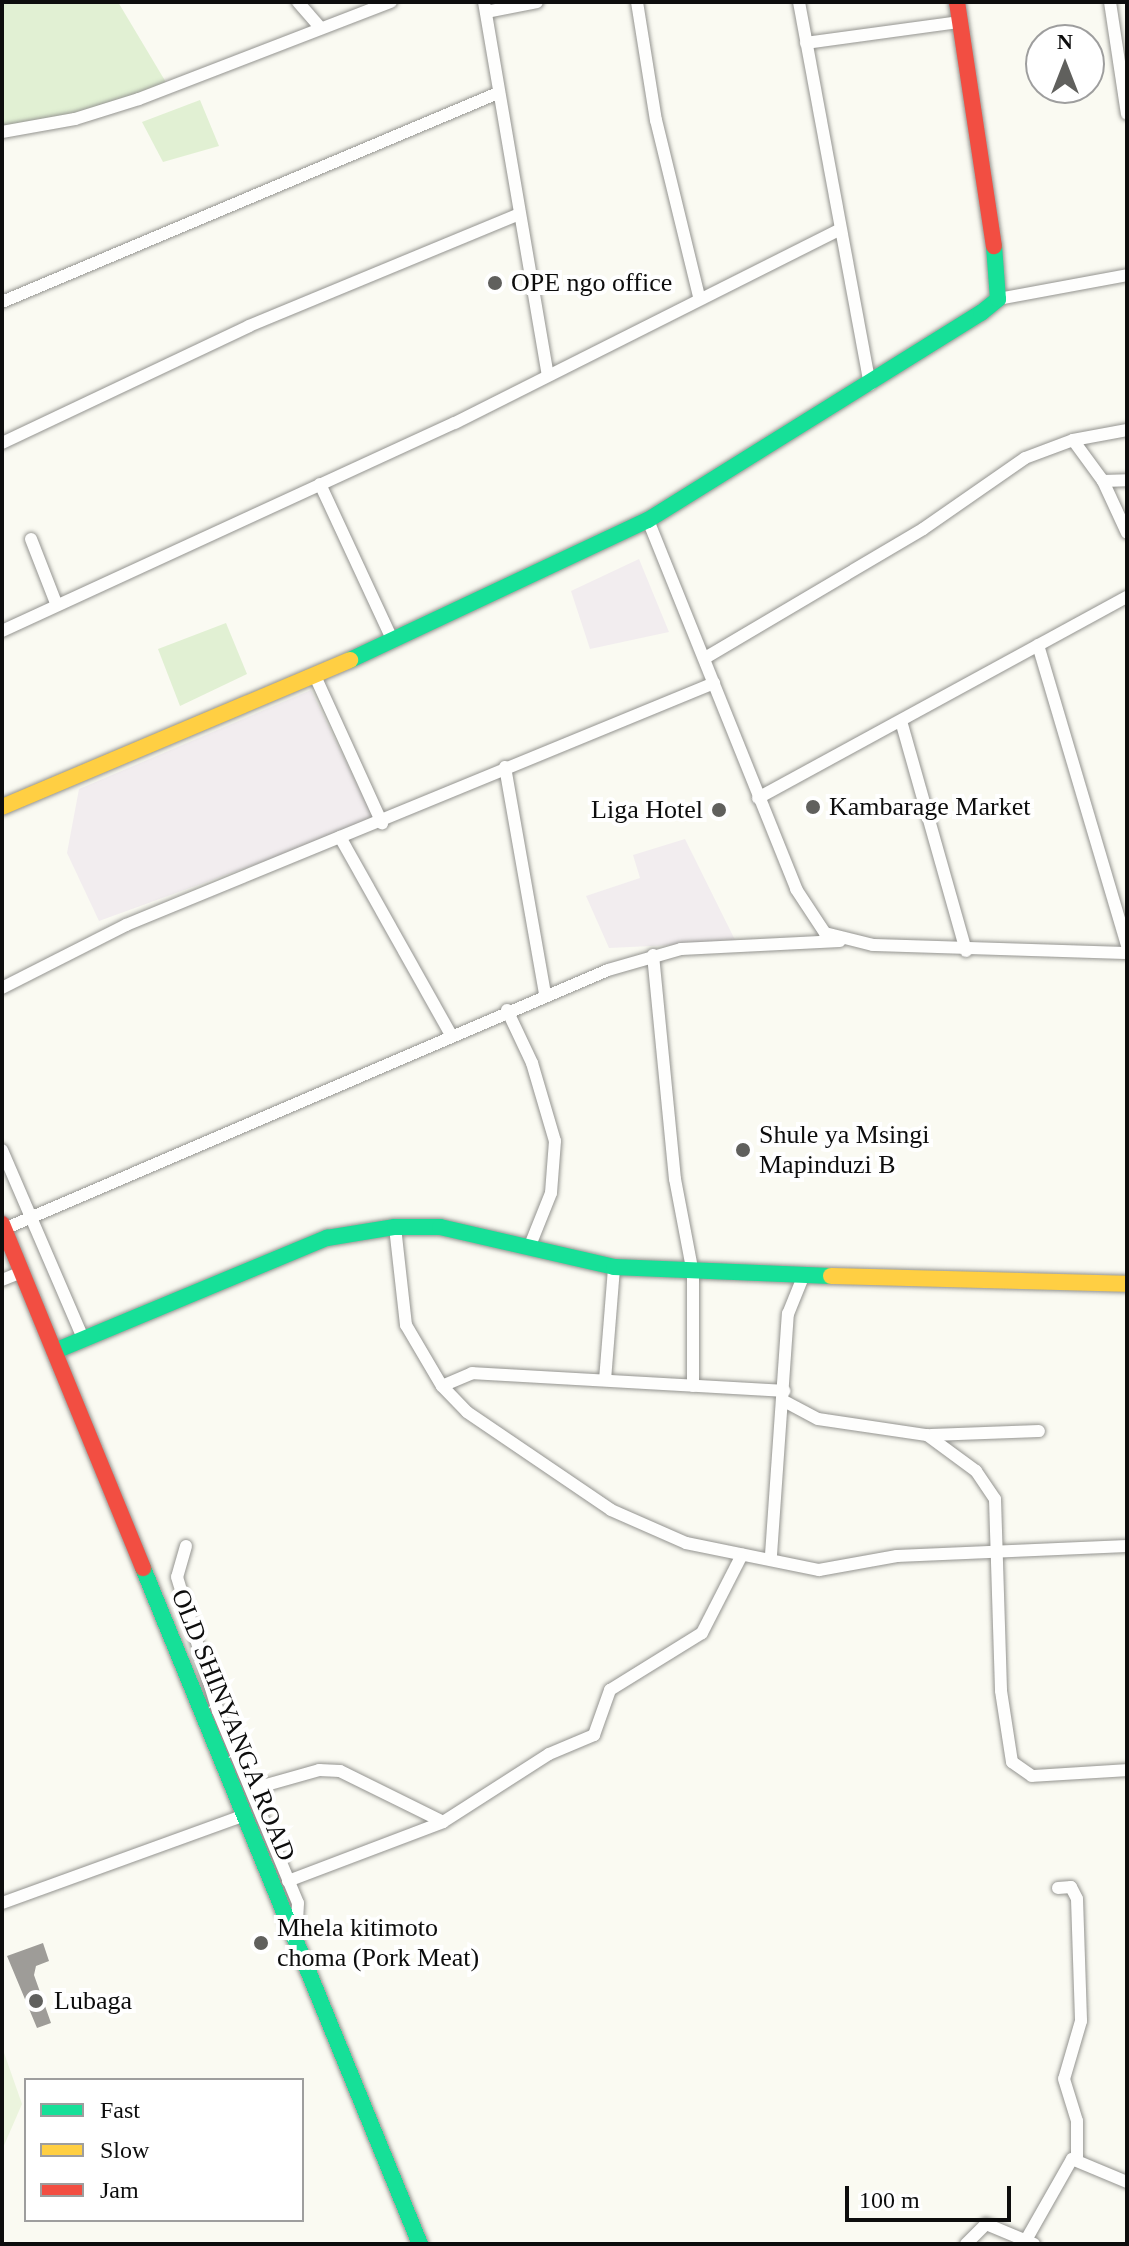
<!DOCTYPE html>
<html>
<head>
<meta charset="utf-8">
<style>
  body { margin:0 }
  #map { position:relative; width:1129px; height:2246px; overflow:hidden; background:#fafaf2; font-family:"Times New Roman",serif }
  div>[style] { position:absolute }
  .industrial>* { inset:0; background:#f2edef }
  .green>* { inset:0; background:#e1f0d3 }
  .pitch>* { inset:0; background:#ebf4dd }
  .building>* { inset:0; background:#9e9c98 }
  .roads { filter:drop-shadow(0 0 2px #949490) drop-shadow(0 0 2px #949490) }
  .street>* { height:12px; margin:-6px; padding:0 6px; transform-origin:6px; border-radius:6px; background:#fefefd }
  .fast>* { height:16px; margin:-8px; padding:0 8px; transform-origin:8px; border-radius:8px; background:#16e098 }
  .slow>* { height:16px; margin:-8px; padding:0 8px; transform-origin:8px; border-radius:8px; background:#ffcf43 }
  .jam>* { height:16px; margin:-8px; padding:0 8px; transform-origin:8px; border-radius:8px; background:#f24e42 }
  .dots>* { width:22px; height:22px; translate:-50% -50%; box-sizing:border-box; border:4px solid #fff; border-radius:50% }
  span { translate:-50% -50%; white-space:nowrap; text-align:center; line-height:1.15; -webkit-text-stroke:8px #fff; paint-order:stroke }
  .poi-label { font-size:26px; color:#0d0d0d }
  .left { translate:0 -50%; text-align:left }
  .right { translate:-100% -50%; text-align:right }
  .street-label { font-size:26px; color:#0d0d0d }
  .frame { position:absolute; inset:0; border:4px solid #0d0d0d; pointer-events:none }
  .legend { position:absolute; left:24px; top:2078px; width:280px; height:144px; box-sizing:border-box; background:#fff; border:2px solid #9e9e9e; margin:0; padding:10px 14px; list-style:none; font-size:24px; color:#0d0d0d }
  .legend li { display:flex; align-items:center; gap:16px; height:40px }
  .legend b { width:40px; border:2px solid #9e9e9e }
  .north { position:absolute; left:1025px; top:24px; width:80px; height:80px; box-sizing:border-box; background:#fff; border:2px solid #9e9e9e; border-radius:50%; rotate:0deg; font-size:22px; font-weight:700; line-height:32px; text-align:center; color:#0d0d0d }
  .north::after { content:''; display:block; margin:auto; width:28px; height:36px; background:#60605d; clip-path:polygon(50% 0,100% 100%,50% 72%,0 100%) }
  .scale { position:absolute; left:845px; top:2186px; width:166px; height:36px; box-sizing:border-box; border:4px solid #0d0d0d; border-top:0; padding-left:10px; font-size:24px; line-height:28px; white-space:nowrap; color:#0d0d0d; -webkit-text-stroke:6px #fff; paint-order:stroke }
</style>
</head>
<body>
<div id="map">
  <div class="industrial">
    <div style="clip-path:polygon(639px 559px,669px 632px,590px 649px,571px 591px)"></div>
    <div style="clip-path:polygon(311px 690px,375px 821px,99px 921px,67px 853px,79px 789px)"></div>
    <div style="clip-path:polygon(685px 839px,736px 942px,609px 948px,586px 896px,640px 878px,633px 855px)"></div>
  </div>
  <div class="green">
    <div style="clip-path:polygon(2px 2px,118px 2px,170px 89px,65px 122px,2px 130px)"></div>
    <div style="clip-path:polygon(200px 100px,219px 146px,163px 162px,142px 122px)"></div>
    <div style="clip-path:polygon(226px 623px,247px 674px,180px 706px,158px 649px)"></div>
  </div>
  <div class="pitch">
    <div style="clip-path:polygon(2px 2047px,22px 2104px,2px 2150px)"></div>
  </div>
  <div class="building">
    <div style="clip-path:polygon(43px 1943px,49px 1961px,36px 1966px,34px 1975px,51px 2023px,37px 2028px,7px 1956px)"></div>
  </div>
  <div class="roads">
    <div class="street">
      <div style="left:298px;top:2px;width:33px;rotate:49deg"></div>
      <div style="left:484px;top:2px;width:379px;rotate:80.3deg"></div>
      <div style="left:637px;top:2px;width:120px;rotate:80.9deg"></div>
      <div style="left:656px;top:120px;width:182px;rotate:76.3deg"></div>
      <div style="left:799px;top:2px;width:389px;rotate:79.5deg"></div>
      <div style="left:1110px;top:2px;width:113px;rotate:81.4deg"></div>
      <div style="left:486px;top:12px;width:52px;rotate:-11.1deg"></div>
      <div style="left:806px;top:43px;width:155px;rotate:-7.8deg"></div>
      <div style="left:2px;top:132px;width:74px;rotate:-10.1deg"></div>
      <div style="left:75px;top:119px;width:67px;rotate:-17.4deg"></div>
      <div style="left:139px;top:99px;width:270px;rotate:-21.1deg"></div>
      <div style="left:998px;top:299px;width:131px;rotate:-10.5deg"></div>
      <div style="left:2px;top:302px;width:538px;rotate:-22.85deg"></div>
      <div style="left:1073px;top:440px;width:51px;rotate:53.8deg"></div>
      <div style="left:1103px;top:481px;width:57px;rotate:65.2deg"></div>
      <div style="left:2px;top:443px;width:273px;rotate:-25.3deg"></div>
      <div style="left:249px;top:326px;width:290px;rotate:-22.5deg"></div>
      <div style="left:1103px;top:481px;width:24px;rotate:-2deg"></div>
      <div style="left:320px;top:484px;width:169px;rotate:65.1deg"></div>
      <div style="left:648px;top:520px;width:398px;rotate:68.1deg"></div>
      <div style="left:796px;top:889px;width:53px;rotate:56.6deg"></div>
      <div style="left:825px;top:933px;width:49px;rotate:14deg"></div>
      <div style="left:873px;top:945px;width:254px;rotate:1.8deg"></div>
      <div style="left:31px;top:539px;width:69px;rotate:68.7deg"></div>
      <div style="left:2px;top:631px;width:498px;rotate:-24.7deg"></div>
      <div style="left:455px;top:423px;width:430px;rotate:-26.7deg"></div>
      <div style="left:1038px;top:645px;width:313px;rotate:73.5deg"></div>
      <div style="left:705px;top:658px;width:253px;rotate:-30.6deg"></div>
      <div style="left:923px;top:529px;width:124px;rotate:-34.8deg"></div>
      <div style="left:1025px;top:458px;width:51px;rotate:-20.6deg"></div>
      <div style="left:1073px;top:440px;width:55px;rotate:-10.5deg"></div>
      <div style="left:315px;top:676px;width:162px;rotate:65.5deg"></div>
      <div style="left:901px;top:721px;width:239px;rotate:74.2deg"></div>
      <div style="left:505px;top:767px;width:230px;rotate:80deg"></div>
      <div style="left:758px;top:798px;width:420px;rotate:-28.6deg"></div>
      <div style="left:340px;top:837px;width:227px;rotate:60.7deg"></div>
      <div style="left:653px;top:955px;width:225px;rotate:84.4deg"></div>
      <div style="left:675px;top:1179px;width:96px;rotate:79.2deg"></div>
      <div style="left:693px;top:1273px;width:113px;rotate:90deg"></div>
      <div style="left:2px;top:988px;width:139px;rotate:-26.9deg"></div>
      <div style="left:126px;top:925px;width:636px;rotate:-22.37deg"></div>
      <div style="left:507px;top:1010px;width:59px;rotate:64.7deg"></div>
      <div style="left:532px;top:1063px;width:81px;rotate:73.6deg"></div>
      <div style="left:555px;top:1141px;width:52px;rotate:94.4deg"></div>
      <div style="left:551px;top:1193px;width:59px;rotate:111.8deg"></div>
      <div style="left:2px;top:1150px;width:205px;rotate:66.7deg"></div>
      <div style="left:395px;top:1227px;width:99px;rotate:83.6deg"></div>
      <div style="left:406px;top:1325px;width:71px;rotate:59.5deg"></div>
      <div style="left:442px;top:1386px;width:36px;rotate:46deg"></div>
      <div style="left:467px;top:1412px;width:174px;rotate:34.2deg"></div>
      <div style="left:611px;top:1510px;width:82px;rotate:23.7deg"></div>
      <div style="left:686px;top:1543px;width:136px;rotate:11.5deg"></div>
      <div style="left:819px;top:1570px;width:79px;rotate:-10.2deg"></div>
      <div style="left:897px;top:1556px;width:230px;rotate:-2.5deg"></div>
      <div style="left:4px;top:1229px;width:657px;rotate:-23.21deg"></div>
      <div style="left:608px;top:970px;width:76px;rotate:-16deg"></div>
      <div style="left:681px;top:949px;width:159px;rotate:-2.9deg"></div>
      <div style="left:2px;top:1280px;width:22px;rotate:-22deg"></div>
      <div style="left:605px;top:1380px;width:113px;rotate:-85.4deg"></div>
      <div style="left:442px;top:1386px;width:33px;rotate:-23deg"></div>
      <div style="left:472px;top:1373px;width:313px;rotate:3.3deg"></div>
      <div style="left:784px;top:1401px;width:38px;rotate:28deg"></div>
      <div style="left:818px;top:1419px;width:110px;rotate:8.4deg"></div>
      <div style="left:927px;top:1435px;width:61px;rotate:36.3deg"></div>
      <div style="left:976px;top:1471px;width:34px;rotate:56deg"></div>
      <div style="left:995px;top:1499px;width:192px;rotate:88.2deg"></div>
      <div style="left:1001px;top:1691px;width:72px;rotate:81.2deg"></div>
      <div style="left:1012px;top:1762px;width:24px;rotate:35deg"></div>
      <div style="left:1032px;top:1776px;width:95px;rotate:-3.6deg"></div>
      <div style="left:931px;top:1435px;width:108px;rotate:-2.1deg"></div>
      <div style="left:186px;top:1546px;width:32px;rotate:106deg"></div>
      <div style="left:177px;top:1577px;width:140px;rotate:73deg"></div>
      <div style="left:218px;top:1711px;width:208px;rotate:67.4deg"></div>
      <div style="left:298px;top:1903px;width:35px;rotate:93deg"></div>
      <div style="left:771px;top:1555px;width:242px;rotate:-86deg"></div>
      <div style="left:788px;top:1314px;width:40px;rotate:-68deg"></div>
      <div style="left:252px;top:1789px;width:70px;rotate:-15.8deg"></div>
      <div style="left:319px;top:1770px;width:21px;rotate:3deg"></div>
      <div style="left:340px;top:1771px;width:115px;rotate:26.3deg"></div>
      <div style="left:288px;top:1881px;width:166px;rotate:-20.8deg"></div>
      <div style="left:443px;top:1822px;width:126px;rotate:-32.7deg"></div>
      <div style="left:549px;top:1754px;width:49px;rotate:-22.9deg"></div>
      <div style="left:594px;top:1735px;width:48px;rotate:-70.4deg"></div>
      <div style="left:610px;top:1690px;width:108px;rotate:-31.8deg"></div>
      <div style="left:702px;top:1633px;width:88px;rotate:-62.9deg"></div>
      <div style="left:1058px;top:1888px;width:13px;rotate:-4deg"></div>
      <div style="left:1071px;top:1887px;width:13px;rotate:63deg"></div>
      <div style="left:1077px;top:1899px;width:122px;rotate:88.1deg"></div>
      <div style="left:1081px;top:2021px;width:60px;rotate:106.3deg"></div>
      <div style="left:1064px;top:2079px;width:44px;rotate:72.8deg"></div>
      <div style="left:1077px;top:2121px;width:37px;rotate:90deg"></div>
      <div style="left:2px;top:1903px;width:255px;rotate:-19.9deg"></div>
      <div style="left:1026px;top:2240px;width:93px;rotate:-60.4deg"></div>
      <div style="left:1072px;top:2159px;width:60px;rotate:22.7deg"></div>
      <div style="left:966px;top:2244px;width:28px;rotate:-45deg"></div>
      <div style="left:986px;top:2224px;width:52px;rotate:22.6deg"></div>
    </div>
    <div class="fast">
      <div style="left:350px;top:660px;width:329px;rotate:-25.2deg"></div>
      <div style="left:648px;top:520px;width:392px;rotate:-31.9deg"></div>
      <div style="left:981px;top:313px;width:22px;rotate:-39deg"></div>
      <div style="left:998px;top:299px;width:53px;rotate:-94.3deg"></div>
      <div style="left:55px;top:1351px;width:295px;rotate:-22.6deg"></div>
      <div style="left:327px;top:1238px;width:69px;rotate:-9.2deg"></div>
      <div style="left:395px;top:1227px;width:45px"></div>
      <div style="left:440px;top:1227px;width:179px;rotate:12.9deg"></div>
      <div style="left:614px;top:1267px;width:217px;rotate:2.4deg"></div>
      <div style="left:143px;top:1568px;width:731px;rotate:67.72deg"></div>
    </div>
    <div class="slow">
      <div style="left:2px;top:807px;width:378px;rotate:-22.9deg"></div>
      <div style="left:831px;top:1276px;width:296px;rotate:1.5deg"></div>
    </div>
    <div class="jam">
      <div style="left:957px;top:2px;width:247px;rotate:81.4deg"></div>
      <div style="left:2px;top:1224px;width:372px;rotate:67.7deg"></div>
    </div>
  </div>
  <div class="dots">
    <div style="left:495px;top:283px;background:#60605d"></div>
    <div style="left:813px;top:807px;background:#60605d"></div>
    <div style="left:719px;top:810px;background:#60605d"></div>
    <div style="left:743px;top:1150px;background:#60605d"></div>
    <div style="left:261px;top:1943px;background:#60605d"></div>
    <div style="left:36px;top:2001px;background:#60605d"></div>
  </div>
  <div class="poi-label">
    <span class="left" style="left:511px;top:283px">OPE ngo office</span>
    <span class="left" style="left:829px;top:807px">Kambarage Market</span>
    <span class="right" style="left:703px;top:810px">Liga Hotel</span>
    <span class="left" style="left:759px;top:1150px">Shule ya Msingi<br>Mapinduzi B</span>
    <span class="left" style="left:277px;top:1943px">Mhela kitimoto<br>choma (Pork Meat)</span>
    <span class="left" style="left:54px;top:2001px">Lubaga</span>
  </div>
  <div class="street-label">
    <span style="left:233px;top:1725px;rotate:68deg">OLD SHINYANGA ROAD</span>
  </div>
  <div class="frame"></div>
  <ul class="legend">
  <li><b style="height:10px;background:#16e098"></b>Fast</li>
  <li><b style="height:10px;background:#ffcf43"></b>Slow</li>
  <li><b style="height:10px;background:#f24e42"></b>Jam</li>
  </ul>
  <div class="north">N</div>
  <div class="scale">100 m</div>
</div>
</body>
</html>
